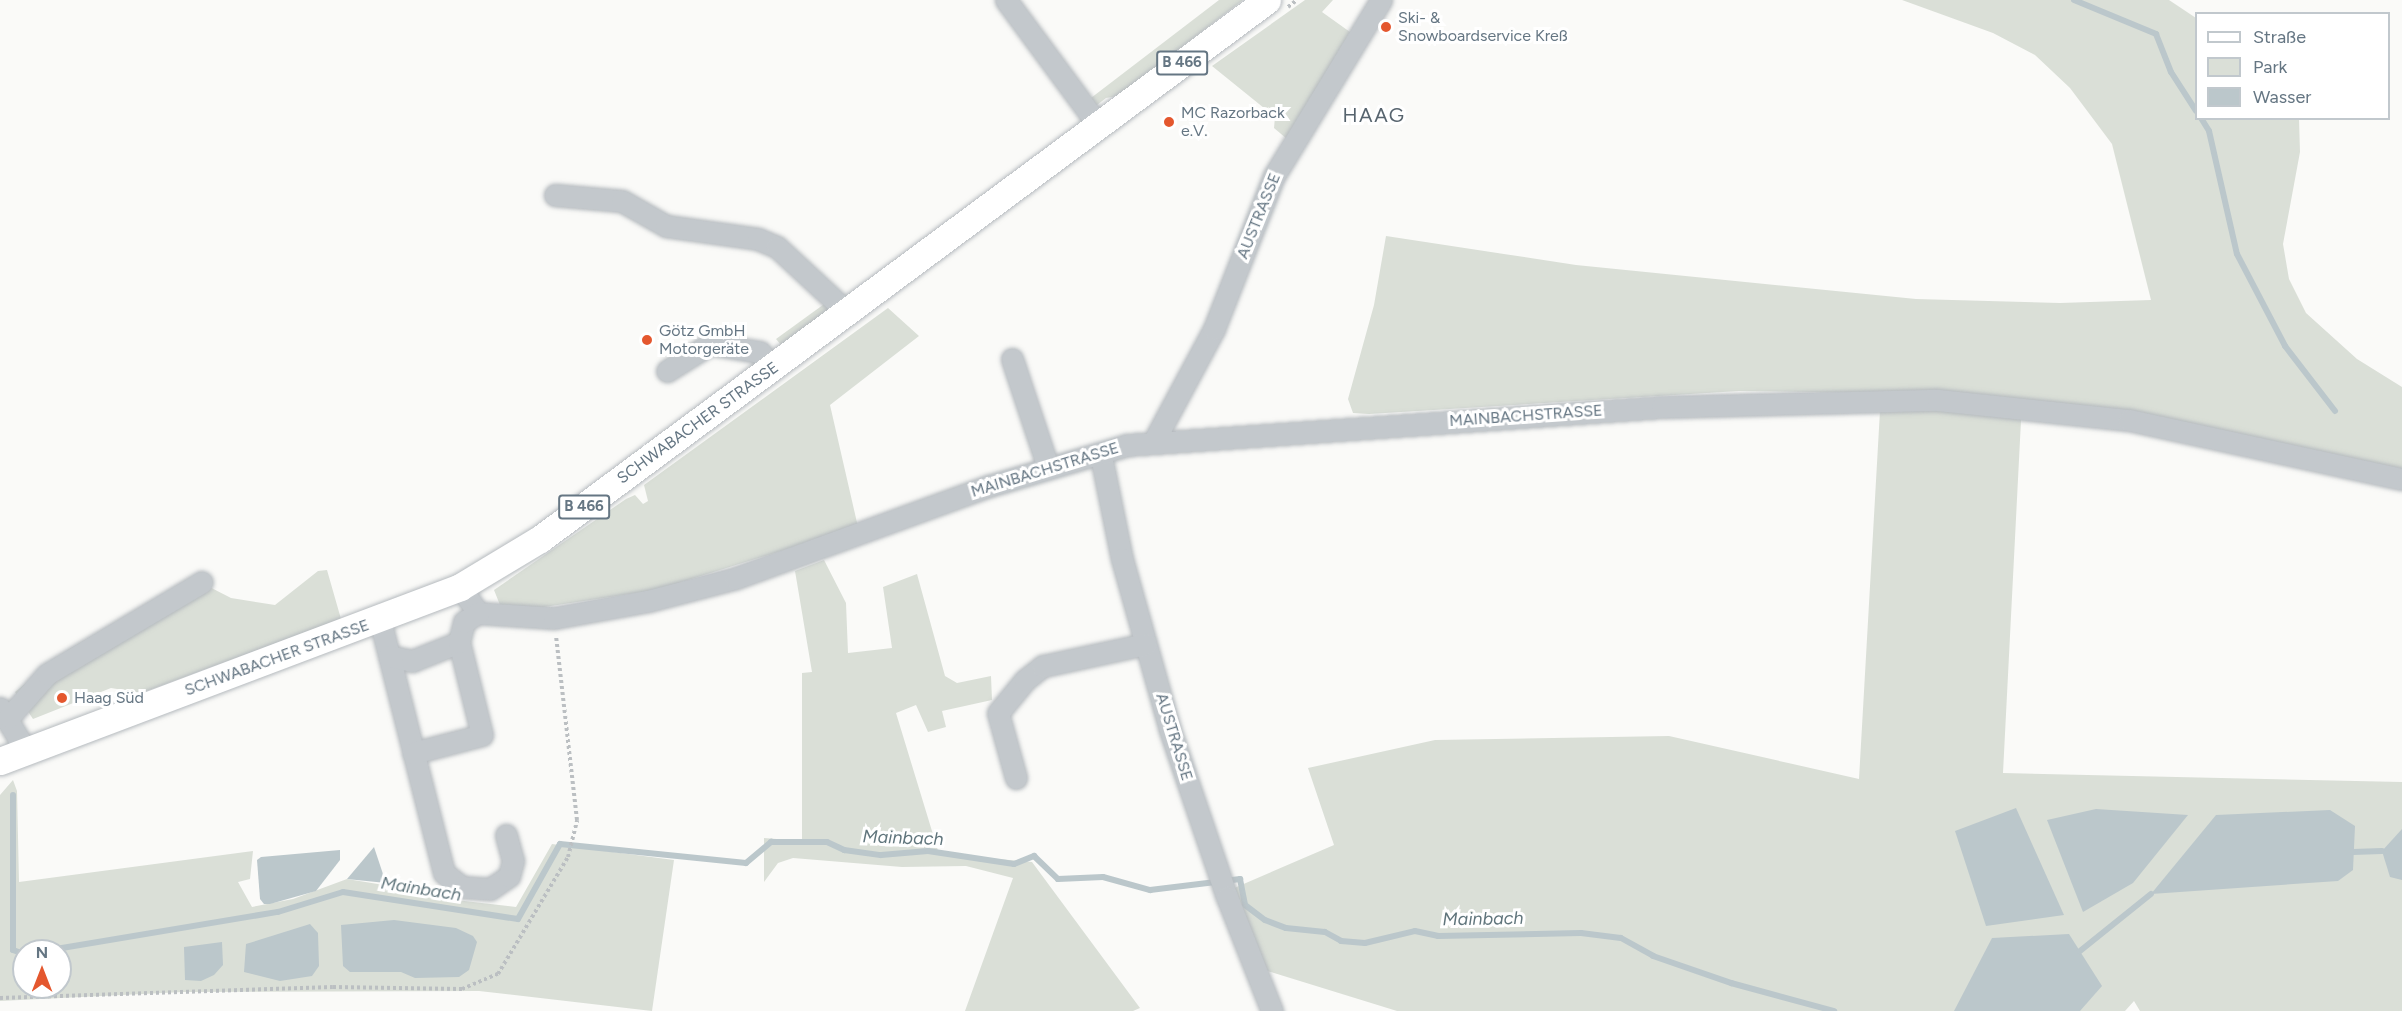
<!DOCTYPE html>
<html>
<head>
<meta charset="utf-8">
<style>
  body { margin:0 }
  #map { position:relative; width:2402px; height:1011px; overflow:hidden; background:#fafaf8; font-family:Figtree,sans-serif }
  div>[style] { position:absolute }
  .green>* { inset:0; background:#dadfd7 }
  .water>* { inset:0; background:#bbc7cb }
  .stream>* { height:6px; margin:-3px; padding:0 3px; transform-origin:3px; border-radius:3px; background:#bbc7cb }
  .path>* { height:4px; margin-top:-2px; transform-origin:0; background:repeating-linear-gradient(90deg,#bbbfc2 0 3px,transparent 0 6px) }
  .roads { filter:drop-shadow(0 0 2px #b5babe) drop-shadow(0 0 2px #b5babe) }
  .minor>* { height:21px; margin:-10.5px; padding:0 10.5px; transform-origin:10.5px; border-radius:10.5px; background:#c3c8cc }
  .major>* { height:27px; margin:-13.5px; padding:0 13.5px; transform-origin:13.5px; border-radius:13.5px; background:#fff }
  .dots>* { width:16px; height:16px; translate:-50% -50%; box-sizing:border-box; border:3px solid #fff; border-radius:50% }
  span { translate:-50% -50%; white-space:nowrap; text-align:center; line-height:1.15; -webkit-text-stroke:6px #fff; paint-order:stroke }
  .shield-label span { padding:2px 4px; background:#fff; border:2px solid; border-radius:4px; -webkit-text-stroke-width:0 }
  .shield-label { font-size:15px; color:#657683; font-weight:700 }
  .poi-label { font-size:16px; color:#657683 }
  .left { translate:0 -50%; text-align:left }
  .street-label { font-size:16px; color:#657683 }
  .water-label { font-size:18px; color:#60757c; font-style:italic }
  .quarter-label { font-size:20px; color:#57646e; letter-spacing:1.5px }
  .legend { position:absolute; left:2195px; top:12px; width:195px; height:108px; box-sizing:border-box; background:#fff; border:2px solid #c1c8cd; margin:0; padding:8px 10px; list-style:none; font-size:18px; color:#657683 }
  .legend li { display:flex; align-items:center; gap:12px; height:30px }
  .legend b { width:30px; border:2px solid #c1c8cd }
  .north { position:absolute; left:12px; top:939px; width:60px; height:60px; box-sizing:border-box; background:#fff; border:2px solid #c1c8cd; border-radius:50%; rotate:0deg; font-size:16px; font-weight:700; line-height:24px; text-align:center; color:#657683 }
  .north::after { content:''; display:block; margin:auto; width:21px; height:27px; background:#e4572e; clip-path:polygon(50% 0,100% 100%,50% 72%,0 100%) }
</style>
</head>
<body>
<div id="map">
  <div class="green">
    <div style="clip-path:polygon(1219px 0,1243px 0,1118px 96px,1106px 98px,1088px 112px,1087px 101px)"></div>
    <div style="clip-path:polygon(1305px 0,1333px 0,1322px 12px,1350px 32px,1287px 139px,1274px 128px,1275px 117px,1212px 66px)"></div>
    <div style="clip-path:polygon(1902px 0,2169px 0,2196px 18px,2196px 118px,2299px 119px,2300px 152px,2283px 244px,2289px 279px,2306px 313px,2357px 359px,2402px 387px,2402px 474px,2022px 401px,2003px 773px,2402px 782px,2402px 1011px,2140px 1011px,2134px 1001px,2125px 1011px,1397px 1011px,1261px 969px,1232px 889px,1334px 845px,1308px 768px,1435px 740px,1669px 736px,1859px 779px,1881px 393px,1739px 391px,1369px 414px,1353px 413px,1348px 399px,1374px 305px,1386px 236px,1576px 265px,1916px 299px,2060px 303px,2151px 300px,2112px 144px,2070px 88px,2035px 55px,1993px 33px)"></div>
    <div style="clip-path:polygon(827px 302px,832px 309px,782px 346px,776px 339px)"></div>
    <div style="clip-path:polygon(888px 308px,919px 336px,830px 405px,858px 527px,656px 590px,531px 609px,500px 605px,494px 590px,626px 499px,635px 495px,643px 504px,648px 501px,644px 485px)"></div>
    <div style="clip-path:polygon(824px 560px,846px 603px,848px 653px,892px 648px,883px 587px,917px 574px,945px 676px,957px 683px,991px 676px,992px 700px,942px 711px,946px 727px,928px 732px,916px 705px,896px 713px,939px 854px,1032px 862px,1140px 1008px,1133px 1011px,965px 1011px,1013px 878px,966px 866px,902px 867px,793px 858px,778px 863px,764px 882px,764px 838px,802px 841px,802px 673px,812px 672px,795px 571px)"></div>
    <div style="clip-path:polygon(327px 570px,341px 619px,141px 693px,111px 688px,33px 719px,15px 692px,68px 650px,192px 578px,231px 598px,275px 605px,318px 571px)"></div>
    <div style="clip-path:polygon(evenodd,13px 780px,17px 791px,19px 882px,253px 851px,250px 879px,238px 882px,252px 907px,293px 899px,347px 879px,390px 886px,395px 893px,516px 907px,552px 844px,674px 860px,652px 1011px,479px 991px,183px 992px,0 1001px,0 795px,13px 780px,24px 951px,60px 951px,60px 987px,24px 987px,24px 951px)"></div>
  </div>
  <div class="water">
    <div style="clip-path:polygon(2016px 808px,2064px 915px,1986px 926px,1955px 831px)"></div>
    <div style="clip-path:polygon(2096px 809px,2188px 815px,2133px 883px,2083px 912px,2047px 820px)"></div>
    <div style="clip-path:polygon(2330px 810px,2355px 826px,2353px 870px,2338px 881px,2151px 894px,2216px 815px)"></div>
    <div style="clip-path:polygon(2402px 829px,2402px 880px,2390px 877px,2382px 851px)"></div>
    <div style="clip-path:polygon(374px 847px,386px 883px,347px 879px)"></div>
    <div style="clip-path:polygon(340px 850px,340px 860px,316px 891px,270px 904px,264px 904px,260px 899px,257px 860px,261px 857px)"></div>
    <div style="clip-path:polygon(394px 920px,456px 928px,473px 936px,477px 942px,469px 970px,459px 977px,415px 978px,401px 972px,350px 972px,343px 966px,341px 925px)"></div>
    <div style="clip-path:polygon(310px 924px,318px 933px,319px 966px,312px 976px,280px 981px,244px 972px,246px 944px)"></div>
    <div style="clip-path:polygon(2069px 934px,2102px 986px,2080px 1011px,1954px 1011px,1992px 938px)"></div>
    <div style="clip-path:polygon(222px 942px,223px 965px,214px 975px,201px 981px,185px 980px,184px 947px)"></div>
  </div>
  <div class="stream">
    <div style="left:2074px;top:0;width:89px;rotate:22.5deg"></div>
    <div style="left:2156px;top:34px;width:41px;rotate:68.5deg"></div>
    <div style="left:2171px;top:72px;width:46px;rotate:57.3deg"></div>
    <div style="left:2201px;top:118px;width:15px;rotate:58deg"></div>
    <div style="left:2209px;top:131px;width:126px;rotate:77.2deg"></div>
    <div style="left:2237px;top:254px;width:104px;rotate:62.4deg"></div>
    <div style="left:2285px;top:346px;width:82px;rotate:52.4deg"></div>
    <div style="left:13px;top:795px;width:155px;rotate:90deg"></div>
    <div style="left:13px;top:950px;width:12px;rotate:20deg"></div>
    <div style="left:2353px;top:852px;width:29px;rotate:-2deg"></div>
    <div style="left:44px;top:951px;width:237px;rotate:-9.5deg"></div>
    <div style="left:278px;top:912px;width:68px;rotate:-17.1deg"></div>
    <div style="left:343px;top:892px;width:177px;rotate:8.8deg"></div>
    <div style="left:518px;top:919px;width:86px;rotate:-60.8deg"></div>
    <div style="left:560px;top:844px;width:187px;rotate:5.8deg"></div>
    <div style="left:746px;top:863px;width:33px;rotate:-40deg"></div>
    <div style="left:771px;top:842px;width:56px"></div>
    <div style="left:827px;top:842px;width:19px;rotate:25deg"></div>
    <div style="left:844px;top:850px;width:37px;rotate:8deg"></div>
    <div style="left:881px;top:855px;width:47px;rotate:-4.9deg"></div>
    <div style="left:928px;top:851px;width:87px;rotate:8.6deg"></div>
    <div style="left:1014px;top:864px;width:22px;rotate:-22deg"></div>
    <div style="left:1034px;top:856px;width:33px;rotate:44deg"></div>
    <div style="left:1058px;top:879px;width:45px;rotate:-2.5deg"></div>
    <div style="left:1103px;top:877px;width:49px;rotate:15.5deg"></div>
    <div style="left:1150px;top:890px;width:91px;rotate:-7deg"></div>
    <div style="left:1240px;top:879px;width:26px;rotate:79deg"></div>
    <div style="left:1245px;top:905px;width:25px;rotate:37deg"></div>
    <div style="left:1265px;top:920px;width:22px;rotate:21deg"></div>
    <div style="left:1286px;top:928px;width:39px;rotate:6deg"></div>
    <div style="left:1325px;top:932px;width:18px;rotate:29deg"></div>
    <div style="left:1341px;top:941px;width:24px;rotate:5deg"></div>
    <div style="left:1365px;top:943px;width:51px;rotate:-13.5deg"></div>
    <div style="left:1415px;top:931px;width:24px;rotate:12deg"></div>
    <div style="left:1438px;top:936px;width:143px;rotate:-1.2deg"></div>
    <div style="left:1581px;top:933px;width:40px;rotate:7.1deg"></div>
    <div style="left:1621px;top:938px;width:37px;rotate:29deg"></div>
    <div style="left:1653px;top:956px;width:83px;rotate:19.1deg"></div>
    <div style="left:1731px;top:983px;width:107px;rotate:15.2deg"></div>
    <div style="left:2080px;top:951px;width:91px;rotate:-38.8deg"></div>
  </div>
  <div class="path">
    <div style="left:1288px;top:7px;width:11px;rotate:-38deg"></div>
    <div style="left:0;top:998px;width:333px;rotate:-1.9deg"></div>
    <div style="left:333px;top:987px;width:129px;rotate:0.9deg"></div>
    <div style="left:462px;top:989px;width:39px;rotate:-23deg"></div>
    <div style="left:498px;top:974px;width:136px;rotate:-59.1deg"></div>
    <div style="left:568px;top:857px;width:38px;rotate:-76deg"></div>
    <div style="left:577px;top:820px;width:185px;rotate:-96.5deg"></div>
  </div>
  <div class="roads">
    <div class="minor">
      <div style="left:1006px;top:0;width:155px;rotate:53.6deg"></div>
      <div style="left:555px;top:195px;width:67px;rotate:5.1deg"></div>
      <div style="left:622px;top:201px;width:51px;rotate:29.6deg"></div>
      <div style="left:666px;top:226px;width:93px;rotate:8deg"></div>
      <div style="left:758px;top:239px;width:21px;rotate:23deg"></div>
      <div style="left:777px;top:247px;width:97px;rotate:42.9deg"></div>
      <div style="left:1012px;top:359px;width:114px;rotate:71.6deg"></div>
      <div style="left:667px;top:371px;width:51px;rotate:-32.1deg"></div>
      <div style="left:710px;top:344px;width:51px;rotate:9.1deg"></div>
      <div style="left:760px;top:352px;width:21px;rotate:55deg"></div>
      <div style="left:1154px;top:441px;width:127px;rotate:-61.8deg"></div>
      <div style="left:1214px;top:329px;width:164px;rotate:-68.6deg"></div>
      <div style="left:1274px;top:176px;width:206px;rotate:-58.7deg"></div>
      <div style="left:1101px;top:456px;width:105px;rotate:78.5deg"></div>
      <div style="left:1122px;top:559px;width:178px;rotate:74.3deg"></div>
      <div style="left:1170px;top:730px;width:176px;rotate:71.2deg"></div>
      <div style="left:1227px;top:897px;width:123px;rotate:68.5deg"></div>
      <div style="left:460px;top:587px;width:32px;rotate:55deg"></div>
      <div style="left:478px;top:613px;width:76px;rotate:3.8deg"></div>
      <div style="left:554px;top:618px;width:96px;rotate:-10.3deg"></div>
      <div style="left:648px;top:601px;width:91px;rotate:-14.6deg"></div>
      <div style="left:736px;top:578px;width:269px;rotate:-20deg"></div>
      <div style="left:989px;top:486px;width:144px;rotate:-16.5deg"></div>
      <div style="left:1127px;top:445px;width:536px;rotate:-4.06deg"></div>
      <div style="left:1662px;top:407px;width:276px;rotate:-1.5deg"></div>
      <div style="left:1938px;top:400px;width:192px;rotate:6deg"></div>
      <div style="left:2129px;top:420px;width:279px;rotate:12.2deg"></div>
      <div style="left:380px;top:620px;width:261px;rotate:75.8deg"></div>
      <div style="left:444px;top:873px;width:23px;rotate:38deg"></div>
      <div style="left:462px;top:887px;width:28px;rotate:4deg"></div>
      <div style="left:490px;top:889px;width:23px;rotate:-34deg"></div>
      <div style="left:509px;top:876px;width:16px;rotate:-75deg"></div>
      <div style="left:513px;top:861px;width:27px;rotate:-105deg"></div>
      <div style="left:389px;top:656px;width:24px;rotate:12deg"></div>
      <div style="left:412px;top:661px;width:51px;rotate:-22deg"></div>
      <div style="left:0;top:708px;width:48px;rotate:58.6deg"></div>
      <div style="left:9px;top:717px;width:57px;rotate:-48.5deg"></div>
      <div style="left:47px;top:674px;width:180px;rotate:-30.7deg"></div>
      <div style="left:413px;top:753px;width:71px;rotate:-14.6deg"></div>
      <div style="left:482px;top:735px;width:96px;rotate:-103.9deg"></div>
      <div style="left:459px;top:642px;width:21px;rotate:-76deg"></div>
      <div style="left:464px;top:622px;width:17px;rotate:-33deg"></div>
      <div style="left:1016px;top:778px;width:67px;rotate:-105.5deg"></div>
      <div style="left:998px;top:713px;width:43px;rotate:-50.7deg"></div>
      <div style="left:1025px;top:680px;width:23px;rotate:-38deg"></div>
      <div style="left:1043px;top:666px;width:105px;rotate:-12.1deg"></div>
    </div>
    <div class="major">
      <div style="left:0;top:761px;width:492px;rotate:-20.7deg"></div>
      <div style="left:460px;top:587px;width:93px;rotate:-31deg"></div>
      <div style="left:540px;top:539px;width:905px;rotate:-36.55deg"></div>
    </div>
  </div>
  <div class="dots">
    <div style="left:1386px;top:27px;background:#e4572e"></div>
    <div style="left:1169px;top:122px;background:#e4572e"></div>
    <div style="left:647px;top:340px;background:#e4572e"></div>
    <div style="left:62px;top:698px;background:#e4572e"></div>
  </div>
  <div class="shield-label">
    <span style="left:1182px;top:63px">B 466</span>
    <span style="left:584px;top:507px">B 466</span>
  </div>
  <div class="poi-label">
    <span class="left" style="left:1398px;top:27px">Ski- &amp;<br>Snowboardservice Kreß</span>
    <span class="left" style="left:1181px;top:122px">MC Razorback<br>e.V.</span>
    <span class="left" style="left:659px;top:340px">Götz GmbH<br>Motorgeräte</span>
    <span class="left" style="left:74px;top:698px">Haag Süd</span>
  </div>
  <div class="street-label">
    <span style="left:1259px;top:216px;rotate:-68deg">AUSTRASSE</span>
    <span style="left:1526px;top:416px;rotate:-4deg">MAINBACHSTRASSE</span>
    <span style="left:698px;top:423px;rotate:-36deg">SCHWABACHER STRASSE</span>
    <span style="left:1045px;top:470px;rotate:-17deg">MAINBACHSTRASSE</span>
    <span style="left:277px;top:658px;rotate:-20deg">SCHWABACHER STRASSE</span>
    <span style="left:1174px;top:737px;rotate:73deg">AUSTRASSE</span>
  </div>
  <div class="water-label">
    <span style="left:903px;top:838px;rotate:2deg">Mainbach</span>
    <span style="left:421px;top:889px;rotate:9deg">Mainbach</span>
    <span style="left:1483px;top:919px;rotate:-1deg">Mainbach</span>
  </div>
  <div class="quarter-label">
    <span style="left:1374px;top:115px">HAAG</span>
  </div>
  <ul class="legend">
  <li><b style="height:8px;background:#fff"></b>Straße</li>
  <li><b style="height:16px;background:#dadfd7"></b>Park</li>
  <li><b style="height:16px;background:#bbc7cb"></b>Wasser</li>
  </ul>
  <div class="north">N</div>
</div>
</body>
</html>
